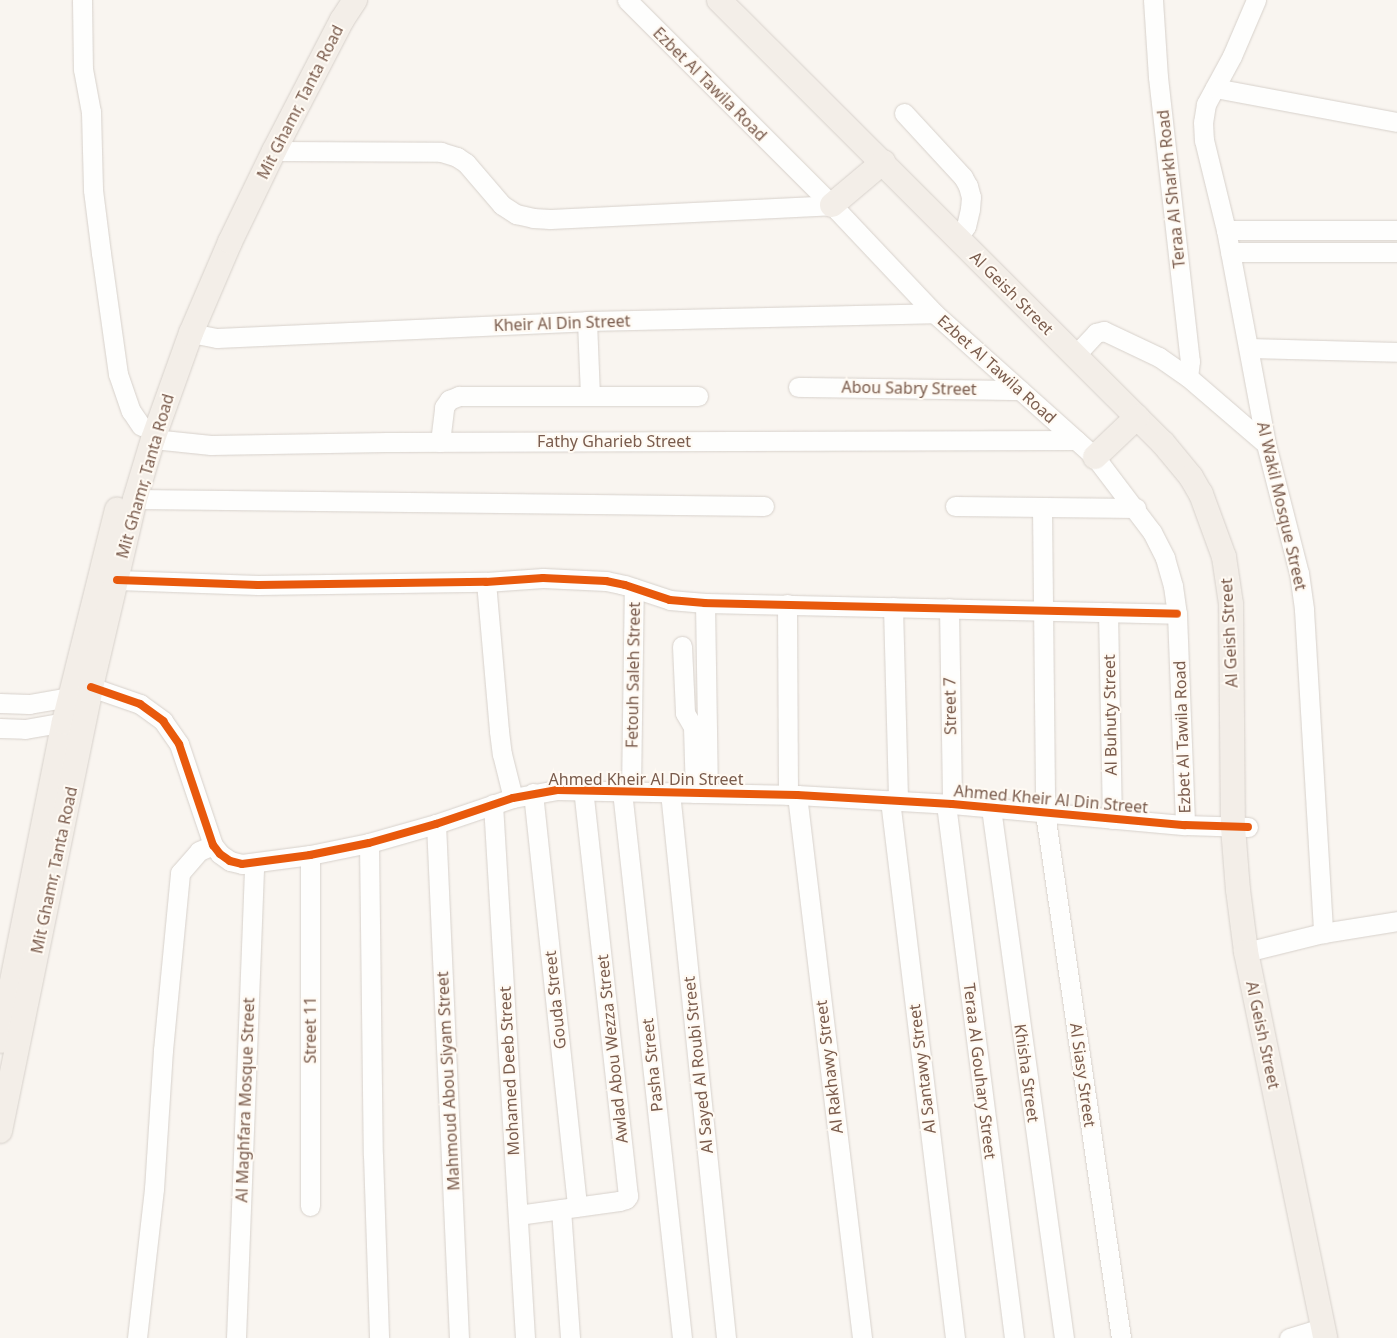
<!DOCTYPE html>
<html>
<head>
<meta charset="utf-8">
<style>
  body { margin:0 }
  #map { position:relative; width:1397px; height:1338px; overflow:hidden; background:#f9f5f0; font-family:"Noto Sans",sans-serif }
  div>[style] { position:absolute }
  .roads { filter:drop-shadow(0 0 1px #d7d1cb) drop-shadow(0 0 1px #d7d1cb) }
  .minor>* { height:19px; margin:-9.5px; padding:0 9.5px; transform-origin:9.5px; border-radius:9.5px; background:#fefefd }
  .major>* { height:24px; margin:-12px; padding:0 12px; transform-origin:12px; border-radius:12px; background:#f3eee8 }
  .cycleway>* { height:8px; margin:-4px; padding:0 4px; transform-origin:4px; border-radius:4px; background:#e8590c }
  span { translate:-50% -50%; white-space:nowrap; text-align:center; line-height:1.15; -webkit-text-stroke:4px #fffaf3; paint-order:stroke }
  .street-label { font-size:16px; color:#7a5c4d }
</style>
</head>
<body>
<div id="map">
  <div class="roads">
    <div class="minor">
      <div style="left:82px;top:0;width:69px;rotate:89.2deg"></div>
      <div style="left:83px;top:69px;width:44px;rotate:79.5deg"></div>
      <div style="left:91px;top:112px;width:78px;rotate:88.5deg"></div>
      <div style="left:93px;top:190px;width:64px;rotate:82.8deg"></div>
      <div style="left:101px;top:253px;width:122px;rotate:82deg"></div>
      <div style="left:118px;top:374px;width:39px;rotate:71deg"></div>
      <div style="left:131px;top:411px;width:18px;rotate:56deg"></div>
      <div style="left:627px;top:0;width:290px;rotate:45deg"></div>
      <div style="left:832px;top:205px;width:149px;rotate:46.6deg"></div>
      <div style="left:934px;top:313px;width:216px;rotate:41.8deg"></div>
      <div style="left:1095px;top:457px;width:94px;rotate:52.8deg"></div>
      <div style="left:1152px;top:532px;width:29px;rotate:63deg"></div>
      <div style="left:1165px;top:558px;width:29px;rotate:74deg"></div>
      <div style="left:1173px;top:586px;width:28px;rotate:82deg"></div>
      <div style="left:1177px;top:614px;width:211px;rotate:87.8deg"></div>
      <div style="left:1153px;top:0;width:77px;rotate:86.3deg"></div>
      <div style="left:1158px;top:77px;width:286px;rotate:83.6deg"></div>
      <div style="left:1190px;top:361px;width:16px;rotate:97deg"></div>
      <div style="left:1256px;top:0;width:61px;rotate:113.2deg"></div>
      <div style="left:1232px;top:56px;width:55px;rotate:118.4deg"></div>
      <div style="left:1206px;top:104px;width:18px;rotate:99deg"></div>
      <div style="left:1203px;top:122px;width:18px;rotate:87deg"></div>
      <div style="left:1204px;top:140px;width:93px;rotate:76.3deg"></div>
      <div style="left:1226px;top:230px;width:218px;rotate:79.4deg"></div>
      <div style="left:1266px;top:444px;width:133px;rotate:75.7deg"></div>
      <div style="left:1299px;top:573px;width:37px;rotate:82deg"></div>
      <div style="left:1304px;top:610px;width:324px;rotate:86.6deg"></div>
      <div style="left:1215px;top:88px;width:185px;rotate:10.6deg"></div>
      <div style="left:904px;top:113px;width:87px;rotate:47.3deg"></div>
      <div style="left:963px;top:177px;width:10px;rotate:61deg"></div>
      <div style="left:968px;top:186px;width:11px;rotate:75deg"></div>
      <div style="left:971px;top:197px;width:12px;rotate:95deg"></div>
      <div style="left:970px;top:209px;width:17px;rotate:103deg"></div>
      <div style="left:966px;top:226px;width:14px;rotate:124deg"></div>
      <div style="left:274px;top:151px;width:167px;rotate:0.3deg"></div>
      <div style="left:441px;top:152px;width:17px;rotate:17deg"></div>
      <div style="left:457px;top:157px;width:11px;rotate:34deg"></div>
      <div style="left:466px;top:163px;width:55px;rotate:49.4deg"></div>
      <div style="left:502px;top:205px;width:17px;rotate:33deg"></div>
      <div style="left:516px;top:214px;width:17px;rotate:13deg"></div>
      <div style="left:533px;top:218px;width:17px;rotate:3deg"></div>
      <div style="left:550px;top:219px;width:282px;rotate:-2.8deg"></div>
      <div style="left:1226px;top:230px;width:171px"></div>
      <div style="left:1230px;top:252px;width:167px"></div>
      <div style="left:587px;top:321px;width:74px;rotate:87.7deg"></div>
      <div style="left:191px;top:333px;width:26px;rotate:11deg"></div>
      <div style="left:217px;top:338px;width:370px;rotate:-2.6deg"></div>
      <div style="left:587px;top:321px;width:347px;rotate:-1.3deg"></div>
      <div style="left:1082px;top:348px;width:21px;rotate:-47deg"></div>
      <div style="left:1096px;top:333px;width:8px;rotate:-14deg"></div>
      <div style="left:1104px;top:331px;width:61px;rotate:25.3deg"></div>
      <div style="left:1159px;top:357px;width:35px;rotate:35deg"></div>
      <div style="left:1188px;top:377px;width:103px;rotate:40.7deg"></div>
      <div style="left:1249px;top:348px;width:148px;rotate:1.5deg"></div>
      <div style="left:798px;top:387px;width:222px;rotate:0.8deg"></div>
      <div style="left:153px;top:439px;width:58px;rotate:5.9deg"></div>
      <div style="left:211px;top:445px;width:176px;rotate:-1deg"></div>
      <div style="left:387px;top:442px;width:689px;rotate:-0.17deg"></div>
      <div style="left:440px;top:442px;width:35px;rotate:-83deg"></div>
      <div style="left:444px;top:407px;width:9px;rotate:-54deg"></div>
      <div style="left:449px;top:400px;width:11px;rotate:-22deg"></div>
      <div style="left:459px;top:396px;width:239px"></div>
      <div style="left:135px;top:499px;width:629px;rotate:0.64deg"></div>
      <div style="left:955px;top:506px;width:181px;rotate:0.6deg"></div>
      <div style="left:1042px;top:508px;width:305px;rotate:89.4deg"></div>
      <div style="left:1045px;top:813px;width:530px;rotate:81.76deg"></div>
      <div style="left:117px;top:580px;width:141px;rotate:2deg"></div>
      <div style="left:258px;top:585px;width:228px;rotate:-0.8deg"></div>
      <div style="left:486px;top:582px;width:57px;rotate:-4deg"></div>
      <div style="left:543px;top:578px;width:63px;rotate:2.7deg"></div>
      <div style="left:606px;top:581px;width:19px;rotate:12deg"></div>
      <div style="left:625px;top:585px;width:47px;rotate:18.4deg"></div>
      <div style="left:670px;top:600px;width:35px;rotate:5deg"></div>
      <div style="left:705px;top:603px;width:472px;rotate:1.3deg"></div>
      <div style="left:486px;top:582px;width:150px;rotate:85deg"></div>
      <div style="left:499px;top:731px;width:23px;rotate:83deg"></div>
      <div style="left:502px;top:754px;width:45px;rotate:76deg"></div>
      <div style="left:705px;top:603px;width:190px;rotate:89.1deg"></div>
      <div style="left:787px;top:604px;width:191px;rotate:89.7deg"></div>
      <div style="left:893px;top:607px;width:194px;rotate:88.5deg"></div>
      <div style="left:949px;top:608px;width:196px;rotate:89.1deg"></div>
      <div style="left:1108px;top:612px;width:207px;rotate:88.9deg"></div>
      <div style="left:682px;top:646px;width:67px;rotate:87.4deg"></div>
      <div style="left:685px;top:713px;width:16px;rotate:60deg"></div>
      <div style="left:693px;top:727px;width:66px;rotate:88.3deg"></div>
      <div style="left:91px;top:687px;width:52px;rotate:19.1deg"></div>
      <div style="left:140px;top:704px;width:29px;rotate:36deg"></div>
      <div style="left:163px;top:721px;width:28px;rotate:55deg"></div>
      <div style="left:179px;top:744px;width:107px;rotate:71.4deg"></div>
      <div style="left:213px;top:845px;width:11px;rotate:52deg"></div>
      <div style="left:220px;top:854px;width:12px;rotate:35deg"></div>
      <div style="left:230px;top:861px;width:12px;rotate:14deg"></div>
      <div style="left:242px;top:864px;width:69px;rotate:-7.5deg"></div>
      <div style="left:310px;top:855px;width:60px;rotate:-11.5deg"></div>
      <div style="left:369px;top:843px;width:70px;rotate:-15.8deg"></div>
      <div style="left:436px;top:824px;width:81px;rotate:-18.7deg"></div>
      <div style="left:513px;top:798px;width:45px;rotate:-10.3deg"></div>
      <div style="left:557px;top:790px;width:240px;rotate:1.2deg"></div>
      <div style="left:797px;top:795px;width:155px;rotate:3.3deg"></div>
      <div style="left:952px;top:804px;width:234px;rotate:5.2deg"></div>
      <div style="left:1185px;top:825px;width:63px;rotate:1.8deg"></div>
      <div style="left:0;top:703px;width:29px;rotate:2deg"></div>
      <div style="left:29px;top:704px;width:42px;rotate:-9.7deg"></div>
      <div style="left:0;top:728px;width:25px;rotate:2deg"></div>
      <div style="left:25px;top:729px;width:40px;rotate:-10deg"></div>
      <div style="left:622px;top:791px;width:550px;rotate:83.74deg"></div>
      <div style="left:631px;top:791px;width:203px;rotate:-89.2deg"></div>
      <div style="left:670px;top:792px;width:549px;rotate:84.14deg"></div>
      <div style="left:533px;top:793px;width:416px;rotate:83.9deg"></div>
      <div style="left:797px;top:795px;width:547px;rotate:83.17deg"></div>
      <div style="left:890px;top:800px;width:542px;rotate:83.11deg"></div>
      <div style="left:493px;top:804px;width:535px;rotate:86.57deg"></div>
      <div style="left:946px;top:804px;width:538px;rotate:82.74deg"></div>
      <div style="left:991px;top:808px;width:535px;rotate:82.16deg"></div>
      <div style="left:436px;top:824px;width:515px;rotate:87.44deg"></div>
      <div style="left:369px;top:843px;width:312px;rotate:89.3deg"></div>
      <div style="left:373px;top:1155px;width:183px;rotate:88.1deg"></div>
      <div style="left:1246px;top:952px;width:79px;rotate:-13.9deg"></div>
      <div style="left:1323px;top:933px;width:75px;rotate:-9.2deg"></div>
      <div style="left:310px;top:1206px;width:351px;rotate:-90deg"></div>
      <div style="left:561px;top:1209px;width:129px;rotate:86deg"></div>
      <div style="left:518px;top:1215px;width:102px;rotate:-7.9deg"></div>
      <div style="left:619px;top:1201px;width:7px;rotate:-16deg"></div>
      <div style="left:626px;top:1199px;width:4px;rotate:-56deg"></div>
      <div style="left:628px;top:1196px;width:408px;rotate:-96.3deg"></div>
      <div style="left:137px;top:1338px;width:150px;rotate:-83.5deg"></div>
      <div style="left:154px;top:1189px;width:139px;rotate:-86.3deg"></div>
      <div style="left:163px;top:1050px;width:178px;rotate:-84.5deg"></div>
      <div style="left:180px;top:873px;width:29px;rotate:-49deg"></div>
      <div style="left:199px;top:851px;width:15px;rotate:-23deg"></div>
      <div style="left:236px;top:1338px;width:475px;rotate:-87.8deg"></div>
      <div style="left:1289px;top:1338px;width:34px;rotate:-17deg"></div>
    </div>
    <div class="major">
      <div style="left:719px;top:0;width:627px;rotate:44.94deg"></div>
      <div style="left:1163px;top:443px;width:44px;rotate:50.5deg"></div>
      <div style="left:1191px;top:477px;width:20px;rotate:60deg"></div>
      <div style="left:1201px;top:494px;width:67px;rotate:69.9deg"></div>
      <div style="left:1224px;top:557px;width:48px;rotate:81.5deg"></div>
      <div style="left:1231px;top:604px;width:223px;rotate:89.5deg"></div>
      <div style="left:1233px;top:827px;width:63px;rotate:85.5deg"></div>
      <div style="left:1238px;top:890px;width:63px;rotate:82.6deg"></div>
      <div style="left:1246px;top:952px;width:394px;rotate:78.4deg"></div>
      <div style="left:832px;top:205px;width:67px;rotate:-40.1deg"></div>
      <div style="left:1095px;top:457px;width:58px;rotate:-43.6deg"></div>
      <div style="left:0;top:1041px;width:325px;rotate:-78.7deg"></div>
      <div style="left:64px;top:722px;width:219px;rotate:-76deg"></div>
      <div style="left:0;top:1131px;width:453px;rotate:-78.4deg"></div>
      <div style="left:91px;top:687px;width:193px;rotate:-76.8deg"></div>
      <div style="left:135px;top:499px;width:63px;rotate:-73.3deg"></div>
      <div style="left:153px;top:439px;width:113px;rotate:-70.3deg"></div>
      <div style="left:191px;top:333px;width:99px;rotate:-66.8deg"></div>
      <div style="left:230px;top:242px;width:101px;rotate:-64.2deg"></div>
      <div style="left:274px;top:151px;width:148px;rotate:-62.6deg"></div>
      <div style="left:342px;top:20px;width:24px;rotate:-57deg"></div>
    </div>
  </div>
  <div class="cycleway">
    <div style="left:117px;top:580px;width:141px;rotate:2deg"></div>
    <div style="left:258px;top:585px;width:228px;rotate:-0.8deg"></div>
    <div style="left:486px;top:582px;width:57px;rotate:-4deg"></div>
    <div style="left:543px;top:578px;width:63px;rotate:2.7deg"></div>
    <div style="left:606px;top:581px;width:19px;rotate:12deg"></div>
    <div style="left:625px;top:585px;width:47px;rotate:18.4deg"></div>
    <div style="left:670px;top:600px;width:35px;rotate:5deg"></div>
    <div style="left:705px;top:603px;width:472px;rotate:1.3deg"></div>
    <div style="left:91px;top:687px;width:52px;rotate:19.1deg"></div>
    <div style="left:140px;top:704px;width:29px;rotate:36deg"></div>
    <div style="left:163px;top:721px;width:28px;rotate:55deg"></div>
    <div style="left:179px;top:744px;width:107px;rotate:71.4deg"></div>
    <div style="left:213px;top:845px;width:11px;rotate:52deg"></div>
    <div style="left:220px;top:854px;width:12px;rotate:35deg"></div>
    <div style="left:230px;top:861px;width:12px;rotate:14deg"></div>
    <div style="left:242px;top:864px;width:69px;rotate:-7.5deg"></div>
    <div style="left:310px;top:855px;width:60px;rotate:-11.5deg"></div>
    <div style="left:369px;top:843px;width:70px;rotate:-15.8deg"></div>
    <div style="left:436px;top:824px;width:81px;rotate:-18.7deg"></div>
    <div style="left:513px;top:798px;width:45px;rotate:-10.3deg"></div>
    <div style="left:557px;top:790px;width:240px;rotate:1.2deg"></div>
    <div style="left:797px;top:795px;width:155px;rotate:3.3deg"></div>
    <div style="left:952px;top:804px;width:234px;rotate:5.2deg"></div>
    <div style="left:1185px;top:825px;width:63px;rotate:1.8deg"></div>
  </div>
  <div class="street-label">
    <span style="left:710px;top:84px;rotate:45deg">Ezbet Al Tawila Road</span>
    <span style="left:300px;top:102px;rotate:-63deg">Mit Ghamr, Tanta Road</span>
    <span style="left:1171px;top:189px;rotate:-96deg">Teraa Al Sharkh Road</span>
    <span style="left:1012px;top:293px;rotate:45deg">Al Geish Street</span>
    <span style="left:562px;top:323px;rotate:-2deg">Kheir Al Din Street</span>
    <span style="left:997px;top:369px;rotate:42deg">Ezbet Al Tawila Road</span>
    <span style="left:909px;top:388px;rotate:1deg">Abou Sabry Street</span>
    <span style="left:614px;top:441px">Fathy Gharieb Street</span>
    <span style="left:145px;top:476px;rotate:-74deg">Mit Ghamr, Tanta Road</span>
    <span style="left:1282px;top:506px;rotate:77deg">Al Wakil Mosque Street</span>
    <span style="left:1229px;top:633px;rotate:-93deg">Al Geish Street</span>
    <span style="left:633px;top:675px;rotate:-89deg">Fetouh Saleh Street</span>
    <span style="left:950px;top:706px;rotate:-91deg">Street 7</span>
    <span style="left:1110px;top:715px;rotate:-91deg">Al Buhuty Street</span>
    <span style="left:1182px;top:737px;rotate:-92deg">Ezbet Al Tawila Road</span>
    <span style="left:646px;top:779px">Ahmed Kheir Al Din Street</span>
    <span style="left:1051px;top:799px;rotate:5deg">Ahmed Kheir Al Din Street</span>
    <span style="left:54px;top:870px;rotate:-78deg">Mit Ghamr, Tanta Road</span>
    <span style="left:555px;top:1000px;rotate:-96deg">Gouda Street</span>
    <span style="left:310px;top:1030px;rotate:-90deg">Street 11</span>
    <span style="left:1263px;top:1035px;rotate:78deg">Al Geish Street</span>
    <span style="left:612px;top:1049px;rotate:-96deg">Awlad Abou Wezza Street</span>
    <span style="left:652px;top:1065px;rotate:-96deg">Pasha Street</span>
    <span style="left:698px;top:1065px;rotate:-96deg">Al Sayed Al Roubi Street</span>
    <span style="left:829px;top:1067px;rotate:-97deg">Al Rakhawy Street</span>
    <span style="left:922px;top:1069px;rotate:-97deg">Al Santawy Street</span>
    <span style="left:509px;top:1071px;rotate:-93deg">Mohamed Deeb Street</span>
    <span style="left:980px;top:1071px;rotate:83deg">Teraa Al Gouhary Street</span>
    <span style="left:1027px;top:1073px;rotate:82deg">Khisha Street</span>
    <span style="left:1083px;top:1075px;rotate:82deg">Al Siasy Street</span>
    <span style="left:448px;top:1081px;rotate:-93deg">Mahmoud Abou Siyam Street</span>
    <span style="left:245px;top:1100px;rotate:-88deg">Al Maghfara Mosque Street</span>
  </div>
</div>
</body>
</html>
